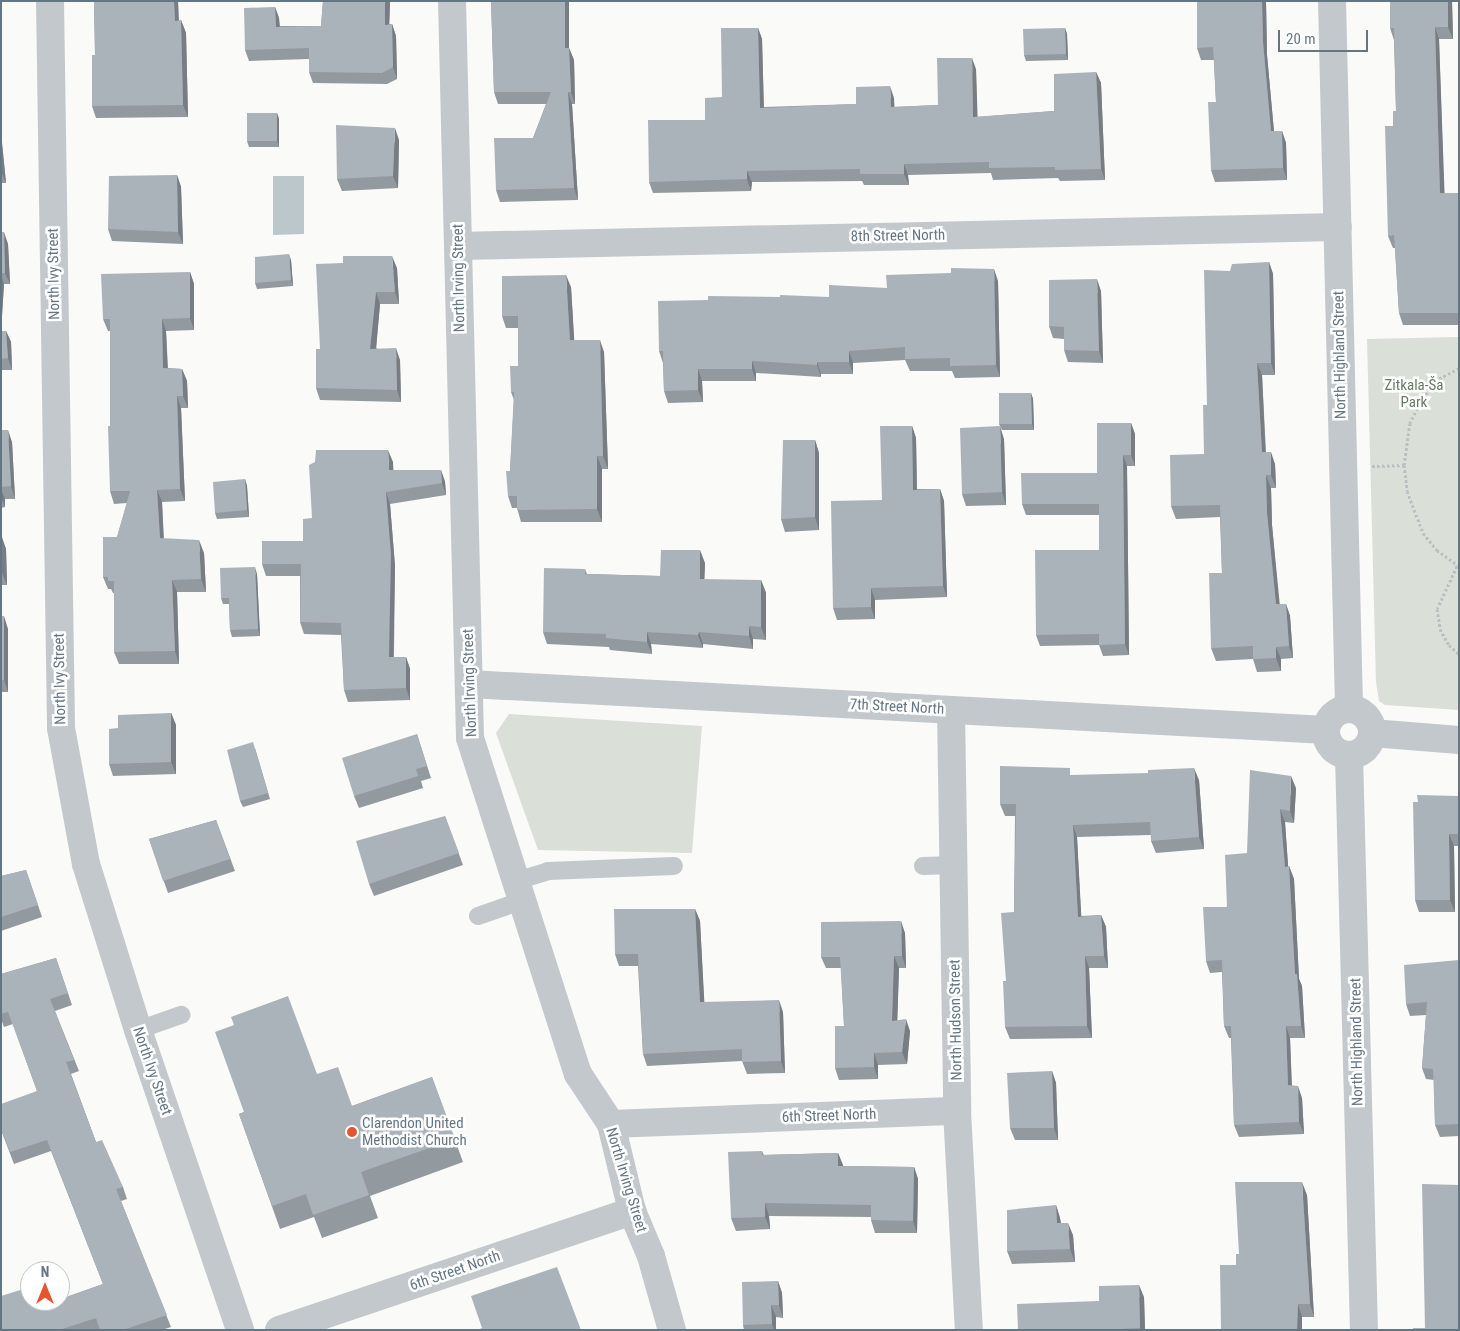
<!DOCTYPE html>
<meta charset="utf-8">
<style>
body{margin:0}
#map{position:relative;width:1460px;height:1331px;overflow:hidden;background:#fafaf8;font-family:"Roboto Condensed",sans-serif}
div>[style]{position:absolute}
.green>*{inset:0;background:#dadfd7}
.water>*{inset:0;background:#bbc7cb}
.path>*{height:3px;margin-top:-1.5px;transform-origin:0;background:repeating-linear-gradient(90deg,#bbbfc2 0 2.5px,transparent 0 5px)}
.lane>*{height:18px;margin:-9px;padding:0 9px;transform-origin:9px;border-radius:9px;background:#c3c8cc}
.street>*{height:28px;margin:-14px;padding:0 14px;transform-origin:14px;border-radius:14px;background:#c3c8cc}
.street>.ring{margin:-14px;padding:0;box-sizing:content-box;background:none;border:28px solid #c3c8cc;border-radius:50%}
.wall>*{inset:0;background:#929a9f}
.shaded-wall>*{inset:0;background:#777d82}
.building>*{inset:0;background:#aab3b9}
.dots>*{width:14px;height:14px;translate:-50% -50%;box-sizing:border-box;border:2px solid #fff;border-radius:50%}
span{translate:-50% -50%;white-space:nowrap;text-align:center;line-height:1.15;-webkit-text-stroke:5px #fff;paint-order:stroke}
.street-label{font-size:15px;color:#657683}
.park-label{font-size:15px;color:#687a64}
.poi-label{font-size:15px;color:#657683}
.left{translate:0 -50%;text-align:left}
.frame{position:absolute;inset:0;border:2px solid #657683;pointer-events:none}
.north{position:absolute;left:20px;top:1261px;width:50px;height:50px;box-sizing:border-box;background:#fff;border:1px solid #c1c8cd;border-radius:50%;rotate:0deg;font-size:14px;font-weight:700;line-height:20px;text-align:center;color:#657683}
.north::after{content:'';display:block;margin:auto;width:18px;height:22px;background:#e4572e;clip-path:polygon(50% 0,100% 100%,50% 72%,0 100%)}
.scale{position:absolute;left:1278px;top:30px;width:90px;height:22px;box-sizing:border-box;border:2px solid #657683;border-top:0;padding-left:6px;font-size:15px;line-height:18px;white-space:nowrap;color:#657683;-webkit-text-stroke:4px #fff;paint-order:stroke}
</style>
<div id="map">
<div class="green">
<div style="clip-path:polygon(1459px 337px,1459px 710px,1385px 705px,1379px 701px,1376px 682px,1367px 339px)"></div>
<div style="clip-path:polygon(509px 714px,702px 726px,692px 853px,538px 850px,496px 733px)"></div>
</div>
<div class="water">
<div style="clip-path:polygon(273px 176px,304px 176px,304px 234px,273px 235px)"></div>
</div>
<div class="path">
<div style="left:1459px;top:368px;width:26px;rotate:152deg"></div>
<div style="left:1436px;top:380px;width:24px;rotate:126deg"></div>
<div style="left:1422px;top:399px;width:27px;rotate:117deg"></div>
<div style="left:1410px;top:423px;width:42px;rotate:98.1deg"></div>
<div style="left:1404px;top:465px;width:26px;rotate:83deg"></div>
<div style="left:1407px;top:491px;width:45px;rotate:69.1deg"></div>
<div style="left:1423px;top:533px;width:22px;rotate:51deg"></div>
<div style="left:1437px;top:550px;width:27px;rotate:36deg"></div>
<div style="left:1372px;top:466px;width:32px;rotate:-2deg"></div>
<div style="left:1457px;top:566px;width:47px;rotate:114.9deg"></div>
<div style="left:1437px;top:609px;width:20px;rotate:81deg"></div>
<div style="left:1440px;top:629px;width:18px;rotate:61deg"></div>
<div style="left:1449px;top:645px;width:13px;rotate:42deg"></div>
</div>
<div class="lane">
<div style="left:923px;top:866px;width:31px;rotate:-2deg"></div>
<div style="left:516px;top:881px;width:34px;rotate:-17deg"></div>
<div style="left:548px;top:871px;width:126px;rotate:-2.3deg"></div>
<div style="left:478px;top:916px;width:46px;rotate:-19.2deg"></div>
<div style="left:138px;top:1030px;width:46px;rotate:-19.2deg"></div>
</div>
<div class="street">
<div style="left:50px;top:1px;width:727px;rotate:89.13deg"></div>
<div style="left:61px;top:728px;width:138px;rotate:79.6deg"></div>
<div style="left:86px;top:864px;width:174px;rotate:72.6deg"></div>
<div style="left:138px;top:1030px;width:317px;rotate:71.2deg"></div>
<div style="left:452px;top:1px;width:737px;rotate:88.6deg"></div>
<div style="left:470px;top:738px;width:353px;rotate:72.2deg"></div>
<div style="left:578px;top:1074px;width:60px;rotate:56.6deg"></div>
<div style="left:611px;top:1124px;width:89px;rotate:76.4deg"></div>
<div style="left:632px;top:1211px;width:49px;rotate:67.1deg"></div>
<div style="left:651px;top:1256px;width:77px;rotate:74.2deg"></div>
<div style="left:1332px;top:1px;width:707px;rotate:88.62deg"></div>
<div style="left:458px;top:246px;width:880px;rotate:-1.24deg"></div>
<div style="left:469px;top:684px;width:858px;rotate:3.07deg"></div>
<div class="ring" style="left:1326px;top:709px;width:18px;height:18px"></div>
<div style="left:951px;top:710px;width:401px;rotate:89.1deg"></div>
<div style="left:957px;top:1111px;width:219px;rotate:86.9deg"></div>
<div style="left:1372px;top:733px;width:87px;rotate:4.6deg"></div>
<div style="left:1349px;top:755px;width:575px;rotate:88.51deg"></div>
<div style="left:611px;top:1124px;width:346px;rotate:-2.2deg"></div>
<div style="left:279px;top:1330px;width:373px;rotate:-18.6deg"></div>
</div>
<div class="wall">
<div style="clip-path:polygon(94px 1px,178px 1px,179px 21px,181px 20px,186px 33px,188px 117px,96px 118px,92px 106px,95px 55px)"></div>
<div style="clip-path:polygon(323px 1px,390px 1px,389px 24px,392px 24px,396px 36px,397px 79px,387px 84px,313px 83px,309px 72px,309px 59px,249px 61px,245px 50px,275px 7px,279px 18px,280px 26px,321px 26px)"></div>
<div style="clip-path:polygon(491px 1px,569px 1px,569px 48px,574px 60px,575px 104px,572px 104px,578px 200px,500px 202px,496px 190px,533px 138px,546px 104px,498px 104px,494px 92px)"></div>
<div style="clip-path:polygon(1197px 1px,1266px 1px,1267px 55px,1274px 131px,1282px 131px,1286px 143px,1287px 180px,1215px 182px,1211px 170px,1216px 102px,1214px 60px,1201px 60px,1197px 48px)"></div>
<div style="clip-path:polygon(1390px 1px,1452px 1px,1453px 39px,1439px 39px,1444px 193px,1459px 196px,1459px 325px,1403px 325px,1399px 313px,1395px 248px,1393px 248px,1388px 236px,1393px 126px,1396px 111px,1394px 40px,1390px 28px)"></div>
<div style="clip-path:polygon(758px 28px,762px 39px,764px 107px,856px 104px,894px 98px,894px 107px,938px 105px,976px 69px,977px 117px,1054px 111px,1096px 72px,1101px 83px,1105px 180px,1060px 181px,1058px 178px,993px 180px,991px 173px,908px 175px,909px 185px,864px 185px,862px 181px,752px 182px,751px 191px,653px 193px,649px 182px,705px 120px,722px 97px)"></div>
<div style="clip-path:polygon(1065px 28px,1067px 34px,1068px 60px,1026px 61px,1024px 55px)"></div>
<div style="clip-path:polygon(277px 113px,279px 119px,279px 147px,249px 147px,247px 141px)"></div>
<div style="clip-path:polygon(1px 133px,6px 183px,1px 183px)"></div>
<div style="clip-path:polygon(399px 140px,398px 188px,342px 191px,337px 179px)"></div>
<div style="clip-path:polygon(177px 175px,181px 187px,183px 244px,112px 241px,108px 229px)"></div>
<div style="clip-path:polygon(1px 232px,8px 244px,10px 284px,4px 284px,1px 331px,6px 331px,11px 342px,12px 370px,1px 370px)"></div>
<div style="clip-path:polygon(291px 260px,293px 286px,257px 289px,255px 283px)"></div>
<div style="clip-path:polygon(1269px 262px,1273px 274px,1275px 375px,1262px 375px,1266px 452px,1275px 464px,1276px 488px,1271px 488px,1272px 525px,1279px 604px,1286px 604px,1290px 616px,1293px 658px,1281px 659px,1281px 671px,1257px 672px,1253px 659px,1216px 661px,1211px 648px,1222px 573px,1220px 517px,1176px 519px,1171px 506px,1204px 454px,1207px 405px,1230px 271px)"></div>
<div style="clip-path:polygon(397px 268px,399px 304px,380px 304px,376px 348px,400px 360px,401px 402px,320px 400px,316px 388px,320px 349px)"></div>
<div style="clip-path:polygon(190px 272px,194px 284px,194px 330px,166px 331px,168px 368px,182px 369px,187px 381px,188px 408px,181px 408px,185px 501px,162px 502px,164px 539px,204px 553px,206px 592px,177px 592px,179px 664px,119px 664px,114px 652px,114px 593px,113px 593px,111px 589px,108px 589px,103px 577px,117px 537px,127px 503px,114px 504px,110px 491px,110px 331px,108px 331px,103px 319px)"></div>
<div style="clip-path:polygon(998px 281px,1000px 377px,955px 378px,952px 371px,910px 371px,905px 360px,853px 363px,853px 374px,821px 374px,821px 377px,756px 373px,756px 381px,702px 381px,703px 402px,668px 403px,664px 391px,663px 363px,659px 351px,708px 300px,829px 297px,887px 288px)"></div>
<div style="clip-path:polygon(571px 287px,574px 340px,604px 352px,608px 469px,602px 469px,602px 522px,521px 522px,517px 508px,512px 508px,508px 496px,510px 471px,514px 400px,511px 392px,518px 366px,518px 328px,506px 328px,502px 316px)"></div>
<div style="clip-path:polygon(1101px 291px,1103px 363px,1068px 362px,1064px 350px,1064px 339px,1053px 338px,1049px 326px)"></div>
<div style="clip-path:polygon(1031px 393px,1033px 399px,1034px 430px,1002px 430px,999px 424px)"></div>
<div style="clip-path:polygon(1131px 423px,1135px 434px,1135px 466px,1127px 466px,1129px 655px,1103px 656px,1099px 645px,1040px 646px,1036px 635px,1099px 550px,1099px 515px,1026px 515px,1022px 504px,1097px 473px)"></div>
<div style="clip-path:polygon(912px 426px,916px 438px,917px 489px,940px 489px,944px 501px,947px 597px,875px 600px,875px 619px,837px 620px,833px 608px,882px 500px)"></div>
<div style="clip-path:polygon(1px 430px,12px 442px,15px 499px,5px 499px,5px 507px,1px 508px)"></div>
<div style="clip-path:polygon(1004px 439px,1006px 505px,966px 506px,962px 494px)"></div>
<div style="clip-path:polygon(815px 440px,819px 453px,819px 530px,785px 532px,781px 519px)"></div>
<div style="clip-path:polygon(393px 462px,393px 470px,441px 470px,445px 482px,446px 495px,390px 504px,395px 566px,394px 657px,406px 657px,410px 669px,410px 700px,348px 702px,344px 690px,341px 635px,304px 634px,300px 622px,300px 576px,266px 576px,262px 564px,303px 541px,312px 518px)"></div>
<div style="clip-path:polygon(245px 479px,247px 486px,249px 517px,217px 519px,215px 513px)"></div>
<div style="clip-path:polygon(1px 537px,6px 549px,7px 585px,1px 585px)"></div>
<div style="clip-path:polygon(705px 563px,704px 580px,761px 580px,766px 593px,766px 640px,753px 639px,753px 649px,703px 644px,703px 648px,651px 644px,652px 654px,610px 650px,609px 647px,547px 644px,543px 632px,585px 569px,587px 574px,660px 576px)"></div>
<div style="clip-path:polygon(257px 574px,260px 636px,232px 637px,230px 630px,229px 604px,223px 604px,221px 598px)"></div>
<div style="clip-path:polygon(1px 616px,8px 629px,8px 692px,1px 692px)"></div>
<div style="clip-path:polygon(171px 713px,176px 725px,176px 774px,113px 776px,109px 764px,118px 728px)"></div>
<div style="clip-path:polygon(417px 734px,431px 778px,421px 781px,423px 788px,359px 808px,354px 796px)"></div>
<div style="clip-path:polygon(255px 748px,270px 799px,243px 807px,240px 801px)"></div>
<div style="clip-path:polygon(1072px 775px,1199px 780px,1204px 849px,1156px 853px,1151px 841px,1151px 835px,1077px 837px,1081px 916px,1101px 915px,1106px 927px,1108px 968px,1089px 968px,1092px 1038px,1010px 1039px,1005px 1027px,1006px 981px,1014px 912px,1015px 816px,1005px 816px,1000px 804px)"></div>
<div style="clip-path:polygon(1296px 788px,1294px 823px,1285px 822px,1288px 866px,1289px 866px,1294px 879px,1299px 979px,1302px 986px,1305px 1038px,1290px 1038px,1292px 1085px,1302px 1098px,1304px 1134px,1239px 1137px,1234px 1125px,1231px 1038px,1229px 1038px,1224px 1026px,1222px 972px,1210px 973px,1206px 961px,1247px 853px)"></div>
<div style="clip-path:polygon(1459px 796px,1459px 846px,1454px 846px,1455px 912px,1419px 912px,1415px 900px,1418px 802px)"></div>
<div style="clip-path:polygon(445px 816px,463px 865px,374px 896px,369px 884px)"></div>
<div style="clip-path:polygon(216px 820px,235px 871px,168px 893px,149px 839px)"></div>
<div style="clip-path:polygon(26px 870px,42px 917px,1px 931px,1px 876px)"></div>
<div style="clip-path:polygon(695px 909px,700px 921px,704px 1002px,783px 1012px,785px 1073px,747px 1074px,742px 1061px,647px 1066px,643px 1054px,638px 966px,619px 966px,615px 954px)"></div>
<div style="clip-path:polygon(905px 933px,906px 968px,899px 968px,897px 1020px,910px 1031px,907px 1064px,878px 1065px,878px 1079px,839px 1080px,835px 1068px,844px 1026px,841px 968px,826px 968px,821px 957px)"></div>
<div style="clip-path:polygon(56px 958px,72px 1005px,55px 1011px,79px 1071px,71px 1074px,96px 1142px,123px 1187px,127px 1199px,121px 1201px,171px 1327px,162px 1330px,1px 1330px,45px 1305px,103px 1284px,51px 1151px,14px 1164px,1px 1130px,37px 1091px,13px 1024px,4px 1027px,1px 1019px,1px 974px)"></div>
<div style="clip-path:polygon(1459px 960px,1459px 1136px,1440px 1137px,1435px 1125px,1434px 1080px,1426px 1079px,1422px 1068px,1426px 1015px,1410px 1016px,1406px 1004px)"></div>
<div style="clip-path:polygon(1052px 1071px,1056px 1083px,1058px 1140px,1015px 1140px,1010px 1128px)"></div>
<div style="clip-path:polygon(317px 1074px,352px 1106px,432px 1077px,463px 1162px,370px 1196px,378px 1218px,322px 1238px,314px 1217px,280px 1229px,239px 1114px,244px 1112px)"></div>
<div style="clip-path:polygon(762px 1151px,764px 1155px,838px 1153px,843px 1166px,914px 1167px,918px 1179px,917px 1233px,875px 1233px,871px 1220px,871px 1217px,769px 1216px,770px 1229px,736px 1231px,731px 1218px)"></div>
<div style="clip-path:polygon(1307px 1195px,1314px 1317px,1302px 1317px,1302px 1330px,1221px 1330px,1236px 1265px,1239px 1254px)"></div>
<div style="clip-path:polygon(1056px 1205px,1060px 1218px,1061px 1223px,1073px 1235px,1075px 1262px,1012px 1264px,1007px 1251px)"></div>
<div style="clip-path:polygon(778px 1281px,782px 1293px,783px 1318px,776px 1317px,776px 1330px,744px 1330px,743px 1325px)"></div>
<div style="clip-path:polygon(1144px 1297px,1145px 1330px,1018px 1330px,1099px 1301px)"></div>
</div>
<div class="shaded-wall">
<div style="clip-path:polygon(174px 1px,178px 1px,179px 33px,175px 21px)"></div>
<div style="clip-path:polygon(385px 1px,390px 1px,389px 36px,385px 25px)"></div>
<div style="clip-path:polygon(565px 1px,569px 1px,569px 60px,565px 48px)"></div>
<div style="clip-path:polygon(1262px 1px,1266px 1px,1267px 55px,1275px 143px,1271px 131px,1263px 42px)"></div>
<div style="clip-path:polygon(1448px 1px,1452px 1px,1453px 39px,1448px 27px)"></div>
<div style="clip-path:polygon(275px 7px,279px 18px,280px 38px,276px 27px)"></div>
<div style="clip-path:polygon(181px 20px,186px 33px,188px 117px,183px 105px)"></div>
<div style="clip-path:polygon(392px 24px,396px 36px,397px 79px,393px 67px)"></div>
<div style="clip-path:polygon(1435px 27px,1439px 39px,1445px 206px,1440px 193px)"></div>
<div style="clip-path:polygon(758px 28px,762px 39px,764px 119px,760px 108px)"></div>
<div style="clip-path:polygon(1065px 28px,1067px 34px,1068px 60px,1066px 54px)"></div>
<div style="clip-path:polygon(569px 48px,574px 60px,575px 104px,571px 92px)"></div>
<div style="clip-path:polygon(972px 58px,976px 69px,978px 129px,973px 117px)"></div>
<div style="clip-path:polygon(1px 60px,2px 100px,1px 99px)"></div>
<div style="clip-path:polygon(1096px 72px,1101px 83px,1105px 180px,1101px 169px)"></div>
<div style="clip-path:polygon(890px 86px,894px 98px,895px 119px,891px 107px)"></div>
<div style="clip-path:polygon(568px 92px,572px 104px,578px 200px,574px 188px)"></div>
<div style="clip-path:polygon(277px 113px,279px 119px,279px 147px,277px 141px)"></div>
<div style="clip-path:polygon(395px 128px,399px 140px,398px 188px,393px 176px)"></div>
<div style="clip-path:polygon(1282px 131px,1286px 143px,1287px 180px,1283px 168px)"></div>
<div style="clip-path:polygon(1px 133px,6px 183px,1px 171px)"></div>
<div style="clip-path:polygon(904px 164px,908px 175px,909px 185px,904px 174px)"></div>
<div style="clip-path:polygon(747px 171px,752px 182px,751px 191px,747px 179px)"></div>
<div style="clip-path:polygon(177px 175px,181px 187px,183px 244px,178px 232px)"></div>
<div style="clip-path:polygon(4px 232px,8px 244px,10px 284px,5px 273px)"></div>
<div style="clip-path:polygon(289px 254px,291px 260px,293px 286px,291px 280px)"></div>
<div style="clip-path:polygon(392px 256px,397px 268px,399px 304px,395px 292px)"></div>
<div style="clip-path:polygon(1269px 262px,1273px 274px,1275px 375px,1271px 363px)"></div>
<div style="clip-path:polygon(994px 269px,998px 281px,1000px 377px,996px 365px)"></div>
<div style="clip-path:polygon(190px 272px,194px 284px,194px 330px,190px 318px)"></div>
<div style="clip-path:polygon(1px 275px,4px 284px,1px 332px)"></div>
<div style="clip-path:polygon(566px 275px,571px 287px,575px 352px,570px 340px)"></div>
<div style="clip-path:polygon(1097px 279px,1101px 291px,1103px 363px,1099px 351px)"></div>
<div style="clip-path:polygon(376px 292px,380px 304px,375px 361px,370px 349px)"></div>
<div style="clip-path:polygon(162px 319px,166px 331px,168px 380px,163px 368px)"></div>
<div style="clip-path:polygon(6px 331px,11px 342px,12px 370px,8px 358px)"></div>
<div style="clip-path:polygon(600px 340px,604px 352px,608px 469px,603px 456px)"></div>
<div style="clip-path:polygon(396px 348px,400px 360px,401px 402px,397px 390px)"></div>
<div style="clip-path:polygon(849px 351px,853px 363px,853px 374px,849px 362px)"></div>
<div style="clip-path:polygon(752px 361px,756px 373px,756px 381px,752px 369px)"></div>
<div style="clip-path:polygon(817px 362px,821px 374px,821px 377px,817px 365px)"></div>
<div style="clip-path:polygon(1257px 363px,1262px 375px,1266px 464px,1262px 452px)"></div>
<div style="clip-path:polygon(182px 369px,187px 381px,188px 408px,183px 396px)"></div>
<div style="clip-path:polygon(698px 369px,702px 381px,703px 402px,698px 390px)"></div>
<div style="clip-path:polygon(1031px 393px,1033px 399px,1034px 430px,1032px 424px)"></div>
<div style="clip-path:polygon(177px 396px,181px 408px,185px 501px,180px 489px)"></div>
<div style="clip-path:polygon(1131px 423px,1135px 434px,1135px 466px,1131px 455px)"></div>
<div style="clip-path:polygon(912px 426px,916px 438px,917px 501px,913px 490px)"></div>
<div style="clip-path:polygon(1000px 426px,1004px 439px,1006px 505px,1002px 492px)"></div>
<div style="clip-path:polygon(8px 430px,12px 442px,15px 499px,11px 486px)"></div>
<div style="clip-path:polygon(815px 440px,819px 453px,819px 530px,815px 517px)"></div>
<div style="clip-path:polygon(388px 450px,393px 462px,394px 482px,389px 470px)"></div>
<div style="clip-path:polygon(1271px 452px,1275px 464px,1276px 488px,1271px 475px)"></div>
<div style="clip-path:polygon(1123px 455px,1127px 466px,1129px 655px,1125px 644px)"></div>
<div style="clip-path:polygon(597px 456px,602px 469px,602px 522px,597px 509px)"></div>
<div style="clip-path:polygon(441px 470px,445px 482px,446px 495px,442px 483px)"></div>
<div style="clip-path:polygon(1266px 475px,1271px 488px,1272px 525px,1281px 617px,1276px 604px,1267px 513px)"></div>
<div style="clip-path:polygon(245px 479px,247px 486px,249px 517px,247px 510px)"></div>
<div style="clip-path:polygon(1px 489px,5px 499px,5px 507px,1px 497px)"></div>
<div style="clip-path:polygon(940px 489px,944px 501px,947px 597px,943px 586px)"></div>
<div style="clip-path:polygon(157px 490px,162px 502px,164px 551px,160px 538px)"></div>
<div style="clip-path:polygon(386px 492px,390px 504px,395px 566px,393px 669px,389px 657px)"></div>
<div style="clip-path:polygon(2px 537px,6px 549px,7px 585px,2px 573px)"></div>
<div style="clip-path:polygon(199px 540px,204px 553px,206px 592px,201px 579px)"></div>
<div style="clip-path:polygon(700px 550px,705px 563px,704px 592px,700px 579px)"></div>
<div style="clip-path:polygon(255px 567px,257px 574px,260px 636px,258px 629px)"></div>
<div style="clip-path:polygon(172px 580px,177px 592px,179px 664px,175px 651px)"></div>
<div style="clip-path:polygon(761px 580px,766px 593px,766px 640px,761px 627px)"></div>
<div style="clip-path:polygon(871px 588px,875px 600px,875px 619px,871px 607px)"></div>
<div style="clip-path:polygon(1286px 604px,1290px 616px,1293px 658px,1289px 646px)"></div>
<div style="clip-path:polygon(4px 616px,8px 629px,8px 692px,4px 680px)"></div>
<div style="clip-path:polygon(749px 626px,753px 639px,753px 649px,749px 636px)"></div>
<div style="clip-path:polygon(647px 632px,651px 644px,652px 654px,647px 642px)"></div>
<div style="clip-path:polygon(699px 632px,703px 644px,703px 648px,698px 635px)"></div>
<div style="clip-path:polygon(1276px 647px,1281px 659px,1281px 671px,1276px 658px)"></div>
<div style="clip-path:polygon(406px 657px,410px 669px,410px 700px,406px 688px)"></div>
<div style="clip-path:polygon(171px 713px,176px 725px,176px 774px,171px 762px)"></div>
<div style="clip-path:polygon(1194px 768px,1199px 780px,1204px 849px,1199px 837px)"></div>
<div style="clip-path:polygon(1291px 776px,1296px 788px,1294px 823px,1290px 811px)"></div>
<div style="clip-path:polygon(1280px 809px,1285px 822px,1289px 879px,1285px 867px)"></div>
<div style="clip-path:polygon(1073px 825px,1077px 837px,1082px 929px,1078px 917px)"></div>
<div style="clip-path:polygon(1449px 834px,1454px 846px,1455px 912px,1450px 900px)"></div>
<div style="clip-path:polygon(1289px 866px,1294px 879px,1299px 979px,1302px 986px,1305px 1038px,1301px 1026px,1295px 974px)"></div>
<div style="clip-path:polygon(695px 909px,700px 921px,705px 1014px,700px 1002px)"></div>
<div style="clip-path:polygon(1101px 915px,1106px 927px,1108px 968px,1104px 956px)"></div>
<div style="clip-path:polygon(901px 921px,905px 933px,906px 968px,902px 956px)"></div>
<div style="clip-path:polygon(894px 956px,899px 968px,897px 1032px,892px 1021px)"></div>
<div style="clip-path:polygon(1085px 956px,1089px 968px,1092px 1038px,1087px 1026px)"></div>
<div style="clip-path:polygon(779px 1000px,783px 1012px,785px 1073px,781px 1061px)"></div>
<div style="clip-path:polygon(906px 1019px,910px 1031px,907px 1064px,902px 1052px)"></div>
<div style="clip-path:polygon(1286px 1026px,1290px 1038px,1292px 1097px,1288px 1085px)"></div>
<div style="clip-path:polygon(874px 1053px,878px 1065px,878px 1079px,874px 1067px)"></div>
<div style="clip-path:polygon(1052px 1071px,1056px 1083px,1058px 1140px,1054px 1128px)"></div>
<div style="clip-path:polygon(1298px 1086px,1302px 1098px,1304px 1134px,1299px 1122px)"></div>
<div style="clip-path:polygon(838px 1153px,843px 1165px,843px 1178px,838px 1166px)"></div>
<div style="clip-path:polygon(914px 1167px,918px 1179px,917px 1233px,913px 1221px)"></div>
<div style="clip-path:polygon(1302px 1182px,1307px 1195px,1314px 1317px,1310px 1304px)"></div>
<div style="clip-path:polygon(765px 1203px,769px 1216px,770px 1229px,765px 1217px)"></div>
<div style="clip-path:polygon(1056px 1205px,1060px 1218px,1062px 1235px,1057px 1223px)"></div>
<div style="clip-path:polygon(1068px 1223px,1073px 1235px,1075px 1262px,1070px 1249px)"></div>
<div style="clip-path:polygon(778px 1281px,782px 1293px,783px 1318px,779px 1305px)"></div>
<div style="clip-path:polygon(1139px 1285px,1144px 1297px,1145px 1330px,1141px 1330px,1140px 1328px)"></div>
<div style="clip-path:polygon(1298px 1304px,1302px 1317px,1302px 1330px,1297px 1330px)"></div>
<div style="clip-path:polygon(771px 1305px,776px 1317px,776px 1330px,774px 1330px,772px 1324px)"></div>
</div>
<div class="building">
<div style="clip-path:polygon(94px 1px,174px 1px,175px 21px,181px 20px,183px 105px,92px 106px,92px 55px,95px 55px)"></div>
<div style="clip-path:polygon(323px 1px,385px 1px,385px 25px,392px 24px,393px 67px,382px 73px,309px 72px,309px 48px,245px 50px,244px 8px,275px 7px,276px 27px,321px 26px)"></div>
<div style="clip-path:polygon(491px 1px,565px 1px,565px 48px,569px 48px,571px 92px,568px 92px,574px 188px,496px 190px,494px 138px,533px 138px,551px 92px,494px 92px)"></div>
<div style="clip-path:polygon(1197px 1px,1262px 1px,1263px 42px,1271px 131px,1282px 131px,1283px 168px,1211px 170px,1208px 102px,1216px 102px,1213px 47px,1197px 48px)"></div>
<div style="clip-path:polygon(1390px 1px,1448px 1px,1448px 27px,1435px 27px,1440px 193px,1458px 193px,1459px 212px,1459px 313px,1399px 313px,1394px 235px,1388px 236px,1385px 126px,1393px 126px,1393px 111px,1396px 111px,1394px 28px,1390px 28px)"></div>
<div style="clip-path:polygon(721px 28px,758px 28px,760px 108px,856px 104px,856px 87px,890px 86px,891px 107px,938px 105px,937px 58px,972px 58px,973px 117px,1054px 111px,1054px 74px,1096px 72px,1101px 169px,1055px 170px,1055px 167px,989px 168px,989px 162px,904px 164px,904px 174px,860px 174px,860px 169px,747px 171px,747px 179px,649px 182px,648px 120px,705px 120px,705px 98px,722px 97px)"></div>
<div style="clip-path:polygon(1065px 28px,1066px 54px,1024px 55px,1023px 29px)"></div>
<div style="clip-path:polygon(247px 113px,277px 113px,277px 141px,247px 141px)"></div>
<div style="clip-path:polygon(336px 125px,395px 128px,393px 176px,337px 179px)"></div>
<div style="clip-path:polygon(177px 175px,178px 232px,108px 229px,109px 176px)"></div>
<div style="clip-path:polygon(1px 232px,4px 232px,5px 273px,1px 273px)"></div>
<div style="clip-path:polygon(289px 254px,291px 280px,255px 283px,255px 257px)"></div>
<div style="clip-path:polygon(343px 256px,392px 256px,395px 292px,376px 292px,370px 349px,396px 348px,397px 390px,316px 388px,316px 349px,320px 349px,316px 264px,343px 263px)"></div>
<div style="clip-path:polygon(1269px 262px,1271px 363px,1257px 363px,1262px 452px,1271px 452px,1271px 475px,1266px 475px,1267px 513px,1276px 604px,1286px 604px,1289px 646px,1276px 647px,1276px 658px,1253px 659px,1253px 646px,1211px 648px,1209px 573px,1222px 573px,1220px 505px,1171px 506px,1170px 455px,1204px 454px,1203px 405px,1207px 405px,1204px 270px,1230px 271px,1232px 264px)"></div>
<div style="clip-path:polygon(951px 268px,994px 269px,996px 365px,950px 366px,950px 358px,905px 359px,905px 347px,849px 351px,849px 362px,817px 362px,817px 365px,752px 361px,752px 369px,698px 369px,698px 390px,664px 391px,663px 351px,659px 351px,658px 301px,708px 300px,708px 296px,780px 297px,780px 295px,829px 297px,829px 285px,887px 288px,886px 275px,951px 273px)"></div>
<div style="clip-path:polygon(190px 272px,190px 318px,162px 319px,163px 368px,182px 369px,183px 396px,177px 396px,180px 489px,157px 490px,160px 538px,199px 540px,201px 579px,172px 580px,175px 651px,114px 652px,114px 581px,108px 581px,108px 577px,103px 577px,103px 537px,117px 537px,130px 491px,110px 491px,108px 426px,110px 426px,110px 319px,103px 319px,101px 274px)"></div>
<div style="clip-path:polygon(566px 275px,570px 340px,600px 340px,603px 456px,597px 456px,597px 509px,517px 510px,517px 496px,508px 496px,506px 471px,510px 471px,514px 392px,511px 392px,510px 366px,518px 366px,518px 316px,502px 316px,502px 276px)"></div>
<div style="clip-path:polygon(1097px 279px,1099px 351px,1064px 350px,1064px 327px,1049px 326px,1049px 280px)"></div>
<div style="clip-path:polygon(1px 331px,6px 331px,8px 358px,1px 359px)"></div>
<div style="clip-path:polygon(999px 393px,1031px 393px,1032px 424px,999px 424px)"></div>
<div style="clip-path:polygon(1097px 423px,1131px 423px,1131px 455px,1123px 455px,1125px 644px,1099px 645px,1099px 634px,1036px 635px,1035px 550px,1099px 550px,1099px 504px,1022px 504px,1021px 473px,1097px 473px)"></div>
<div style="clip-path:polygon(880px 426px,912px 426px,913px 490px,940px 489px,943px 586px,871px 588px,871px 607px,833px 608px,831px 501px,882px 500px)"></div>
<div style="clip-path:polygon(1000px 426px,1002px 492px,962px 494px,960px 428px)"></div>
<div style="clip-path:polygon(1px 430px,8px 430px,11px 486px,1px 487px)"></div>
<div style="clip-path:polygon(783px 440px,815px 440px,815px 517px,781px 519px)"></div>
<div style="clip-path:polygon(316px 450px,388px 450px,389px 470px,441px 470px,442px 483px,386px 492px,391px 554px,389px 657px,406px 657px,406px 688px,344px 690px,341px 623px,300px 622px,301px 564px,262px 564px,262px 541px,303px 541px,303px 519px,312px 518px,309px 465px,315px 462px)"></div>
<div style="clip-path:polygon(245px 479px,247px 510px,215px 513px,213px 482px)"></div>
<div style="clip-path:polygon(1px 537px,2px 537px,2px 573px,1px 573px)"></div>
<div style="clip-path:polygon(661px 550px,700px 550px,700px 579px,761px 580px,761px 627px,749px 626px,749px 636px,699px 632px,698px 635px,647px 632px,647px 642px,606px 638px,606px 634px,543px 632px,544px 568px,585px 569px,585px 574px,660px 576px)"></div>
<div style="clip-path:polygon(255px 567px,258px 629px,230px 630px,229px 598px,221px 598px,220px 568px)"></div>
<div style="clip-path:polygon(1px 616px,4px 616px,4px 680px,1px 680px)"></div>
<div style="clip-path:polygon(171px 713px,171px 762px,109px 764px,109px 729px,118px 728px,118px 715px)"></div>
<div style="clip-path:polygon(417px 734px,427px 766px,416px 769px,418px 776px,354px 796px,342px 758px)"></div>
<div style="clip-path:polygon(253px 742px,268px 793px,240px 801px,227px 750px)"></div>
<div style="clip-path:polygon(1000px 766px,1070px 768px,1070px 775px,1148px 773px,1148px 770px,1194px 768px,1199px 837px,1151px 841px,1150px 822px,1073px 825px,1078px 917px,1101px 915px,1104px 956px,1085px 956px,1087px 1026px,1005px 1027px,1003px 981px,1006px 981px,1001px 913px,1014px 912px,1016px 804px,1000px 804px)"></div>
<div style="clip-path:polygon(1250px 770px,1291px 776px,1290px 811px,1280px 809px,1285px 867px,1289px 866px,1295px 974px,1297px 974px,1301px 1026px,1286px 1026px,1288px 1085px,1298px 1086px,1299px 1122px,1234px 1125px,1231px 1026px,1224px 1026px,1222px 960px,1206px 961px,1203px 907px,1227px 907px,1225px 855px,1247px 853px)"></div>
<div style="clip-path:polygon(1417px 795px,1459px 796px,1459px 834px,1449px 834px,1450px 900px,1415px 900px,1413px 802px,1418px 802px)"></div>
<div style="clip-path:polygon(445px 816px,459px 853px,369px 884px,356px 841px)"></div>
<div style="clip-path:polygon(216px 820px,230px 859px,163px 881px,149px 839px)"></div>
<div style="clip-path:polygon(26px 870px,38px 905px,1px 917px,1px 876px)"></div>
<div style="clip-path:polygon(614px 909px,695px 909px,700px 1002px,779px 1000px,781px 1061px,742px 1062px,742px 1049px,643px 1054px,638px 954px,615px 954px)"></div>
<div style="clip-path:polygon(901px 921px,902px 956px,894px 956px,892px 1021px,906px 1019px,902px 1052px,874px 1053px,874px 1067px,835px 1068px,835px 1026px,844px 1026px,840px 957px,821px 957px,821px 922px)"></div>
<div style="clip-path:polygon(56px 958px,68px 993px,50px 999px,74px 1060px,66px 1062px,96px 1142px,102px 1140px,123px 1187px,116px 1189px,167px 1315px,123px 1330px,100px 1330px,96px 1318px,59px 1330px,1px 1330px,1px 1296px,30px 1287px,30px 1301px,43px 1301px,45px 1305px,55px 1301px,60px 1301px,60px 1299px,103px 1284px,47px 1140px,10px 1152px,1px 1129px,1px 1104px,37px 1091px,8px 1012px,1px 1014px,1px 974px)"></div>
<div style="clip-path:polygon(1459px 960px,1459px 1124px,1435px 1125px,1433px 1069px,1422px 1068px,1427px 1002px,1406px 1004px,1404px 965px)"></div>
<div style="clip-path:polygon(288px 996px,317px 1074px,338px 1067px,352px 1106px,432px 1077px,455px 1139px,361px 1172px,369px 1195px,313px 1215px,306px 1194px,272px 1206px,239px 1114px,244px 1112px,215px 1032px,234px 1025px,231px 1017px)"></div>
<div style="clip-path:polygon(1052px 1071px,1054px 1128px,1010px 1128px,1007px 1073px)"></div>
<div style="clip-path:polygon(762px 1151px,762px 1155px,838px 1153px,838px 1166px,914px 1167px,913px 1221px,871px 1220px,871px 1205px,765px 1203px,765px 1217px,731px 1218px,728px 1152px)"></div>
<div style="clip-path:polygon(1235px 1182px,1302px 1182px,1310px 1304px,1298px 1304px,1297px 1330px,1221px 1330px,1220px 1265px,1236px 1265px,1236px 1254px,1239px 1254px)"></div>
<div style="clip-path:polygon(1422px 1184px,1459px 1185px,1459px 1330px,1413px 1330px,1413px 1328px,1425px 1328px)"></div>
<div style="clip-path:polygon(1056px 1205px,1057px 1223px,1068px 1223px,1070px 1249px,1007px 1251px,1007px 1210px)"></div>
<div style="clip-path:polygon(557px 1267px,581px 1330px,478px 1330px,482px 1328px,471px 1296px)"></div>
<div style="clip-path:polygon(778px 1281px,779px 1305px,771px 1305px,772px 1324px,743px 1325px,742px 1282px)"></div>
<div style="clip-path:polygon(1139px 1285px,1140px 1328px,1100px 1330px,1018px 1330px,1017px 1304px,1099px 1301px,1099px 1286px)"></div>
</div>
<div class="dots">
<div style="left:352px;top:1132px;background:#e4572e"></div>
</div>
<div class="street-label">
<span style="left:898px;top:236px;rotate:-1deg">8th Street North</span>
<span style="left:54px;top:274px;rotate:-91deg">North Ivy Street</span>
<span style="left:459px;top:278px;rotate:-91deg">North Irving Street</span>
<span style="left:1340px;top:355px;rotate:-91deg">North Highland Street</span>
<span style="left:60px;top:679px;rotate:-91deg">North Ivy Street</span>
<span style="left:470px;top:683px;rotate:-92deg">North Irving Street</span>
<span style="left:897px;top:707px;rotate:3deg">7th Street North</span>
<span style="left:956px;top:1020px;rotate:-91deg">North Hudson Street</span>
<span style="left:1357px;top:1042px;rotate:-91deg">North Highland Street</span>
<span style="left:152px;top:1071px;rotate:71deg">North Ivy Street</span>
<span style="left:829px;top:1116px;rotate:-2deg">6th Street North</span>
<span style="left:626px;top:1180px;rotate:73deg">North Irving Street</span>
<span style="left:455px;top:1271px;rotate:-19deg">6th Street North</span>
</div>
<div class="park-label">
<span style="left:1414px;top:394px">Zitkala-Ša<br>Park</span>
</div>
<div class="poi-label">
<span class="left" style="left:362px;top:1132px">Clarendon United<br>Methodist Church</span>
</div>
<div class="frame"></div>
<div class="north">N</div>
<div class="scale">20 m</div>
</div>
